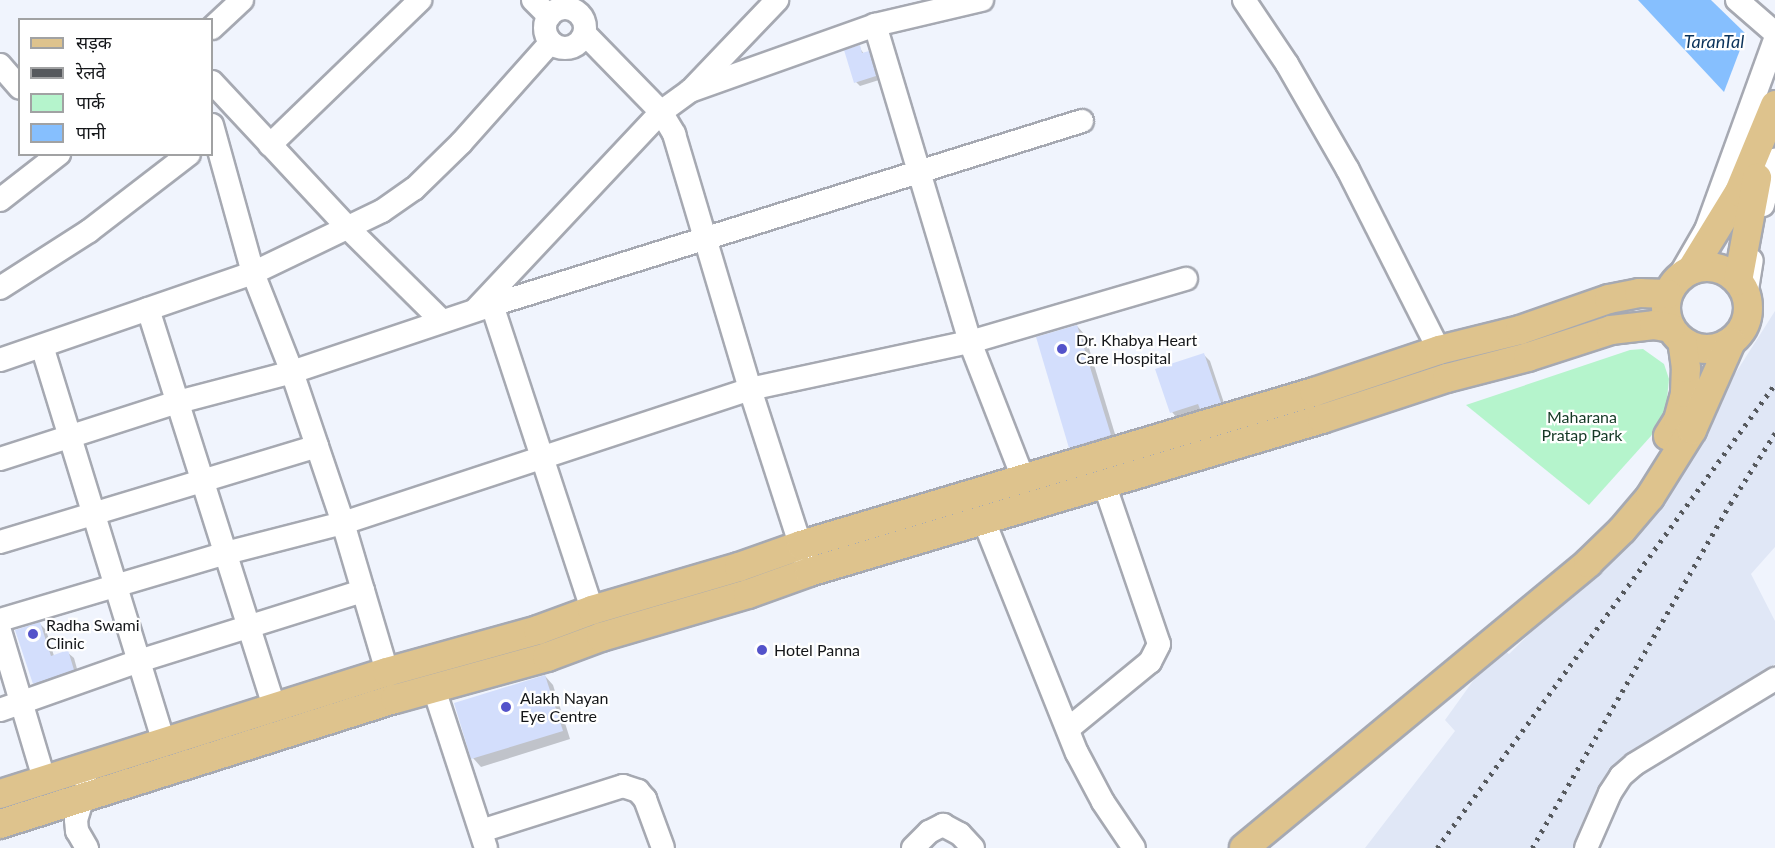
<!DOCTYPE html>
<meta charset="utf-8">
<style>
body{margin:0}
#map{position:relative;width:1775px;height:848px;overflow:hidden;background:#f0f4fd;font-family:Lato,"Noto Sans Devanagari",sans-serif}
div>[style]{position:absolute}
.built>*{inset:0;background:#e0e7f6}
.green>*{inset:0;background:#b5f4cc}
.water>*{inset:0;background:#86bffe}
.shadow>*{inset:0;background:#0003}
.building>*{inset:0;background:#d3defc}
.roads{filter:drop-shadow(2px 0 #a6a9b2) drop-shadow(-2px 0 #a6a9b2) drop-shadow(0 2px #a6a9b2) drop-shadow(0 -2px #a6a9b2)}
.minor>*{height:22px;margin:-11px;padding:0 11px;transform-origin:11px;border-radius:11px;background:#fff}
.minor>.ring{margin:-11px;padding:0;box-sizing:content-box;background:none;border:22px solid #fff;border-radius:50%}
.major>*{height:28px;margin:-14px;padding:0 14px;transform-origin:14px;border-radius:14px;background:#dec38d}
.major>.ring{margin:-14px;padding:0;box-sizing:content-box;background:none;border:28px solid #dec38d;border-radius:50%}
.rail>*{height:4.5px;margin-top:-2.25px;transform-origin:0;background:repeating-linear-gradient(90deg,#56595d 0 3px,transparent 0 9px)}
.dots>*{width:16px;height:16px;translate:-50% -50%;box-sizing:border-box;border:3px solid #fff;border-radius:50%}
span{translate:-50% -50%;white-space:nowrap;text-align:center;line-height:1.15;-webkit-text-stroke:4.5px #fff;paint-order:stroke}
.poi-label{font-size:16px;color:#141619}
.left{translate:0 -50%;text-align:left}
.park-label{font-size:16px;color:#153925}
.water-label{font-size:18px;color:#0b335b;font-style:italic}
.legend{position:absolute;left:18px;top:18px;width:195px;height:138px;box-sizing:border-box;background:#fff;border:2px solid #a1a2a3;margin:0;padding:8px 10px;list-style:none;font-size:18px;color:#141619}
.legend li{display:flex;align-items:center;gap:12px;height:30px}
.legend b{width:30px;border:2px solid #a1a2a3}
</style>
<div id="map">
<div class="built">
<div style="clip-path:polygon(1775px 311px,1775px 547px,1751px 574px,1775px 621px,1775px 664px,1636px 754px,1579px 848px,1365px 848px,1455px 731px,1445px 720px,1498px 646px,1509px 654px,1601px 564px,1709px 415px)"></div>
</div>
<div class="green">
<div style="clip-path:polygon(1643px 349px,1664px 364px,1669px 379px,1666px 409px,1651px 436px,1589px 505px,1466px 405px,1630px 350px)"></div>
</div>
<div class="water">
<div style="clip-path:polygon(1638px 0,1711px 0,1746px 34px,1724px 92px)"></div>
</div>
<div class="shadow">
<div style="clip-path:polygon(859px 47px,864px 54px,868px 53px,872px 57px,879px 80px,860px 86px,856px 82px)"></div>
<div style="clip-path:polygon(1077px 326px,1085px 335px,1118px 444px,1079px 455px,1071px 447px)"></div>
<div style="clip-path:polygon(1204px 355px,1210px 361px,1226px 409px,1178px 419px,1172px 412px)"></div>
<div style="clip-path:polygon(40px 624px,46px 630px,54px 656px,67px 652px,74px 658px,79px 676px,40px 690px,34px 683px)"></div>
<div style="clip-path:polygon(545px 676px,553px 685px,570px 739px,481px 767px,473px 758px)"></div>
</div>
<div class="building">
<div style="clip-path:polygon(860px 45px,862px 53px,869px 51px,876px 76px,854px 83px,844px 50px)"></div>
<div style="clip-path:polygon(1077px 325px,1111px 435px,1069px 448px,1036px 337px)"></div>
<div style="clip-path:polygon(1204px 353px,1221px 403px,1200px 409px,1198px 404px,1170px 413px,1155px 369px)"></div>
<div style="clip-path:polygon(40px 622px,51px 656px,68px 650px,74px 670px,33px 684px,15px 630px)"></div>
<div style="clip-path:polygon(545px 675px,563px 731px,471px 759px,454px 703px)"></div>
</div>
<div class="roads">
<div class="minor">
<div style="left:533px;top:0;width:23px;rotate:45deg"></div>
<div style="left:1244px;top:0;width:77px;rotate:56.1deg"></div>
<div style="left:1287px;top:64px;width:122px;rotate:60.1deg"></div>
<div style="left:1348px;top:170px;width:202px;rotate:63.2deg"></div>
<div style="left:1737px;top:0;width:50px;rotate:41deg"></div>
<div class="ring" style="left:545px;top:8px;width:18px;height:18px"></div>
<div style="left:875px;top:25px;width:331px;rotate:73.3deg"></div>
<div style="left:970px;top:342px;width:146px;rotate:68.7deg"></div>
<div style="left:212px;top:28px;width:41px;rotate:-43deg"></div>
<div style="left:585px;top:34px;width:109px;rotate:45.7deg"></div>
<div style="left:661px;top:112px;width:26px;rotate:59deg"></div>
<div style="left:674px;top:134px;width:266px;rotate:73.4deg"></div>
<div style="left:750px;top:389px;width:179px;rotate:72.1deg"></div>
<div style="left:0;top:65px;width:30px;rotate:49deg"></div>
<div style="left:212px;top:82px;width:200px;rotate:47deg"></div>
<div style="left:348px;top:228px;width:132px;rotate:44.7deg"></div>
<div style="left:693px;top:88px;width:122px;rotate:-46.3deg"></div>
<div style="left:212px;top:125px;width:154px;rotate:74.5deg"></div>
<div style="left:253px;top:273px;width:106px;rotate:68.5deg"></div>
<div style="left:292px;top:372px;width:78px;rotate:71.3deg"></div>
<div style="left:317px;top:446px;width:81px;rotate:71.3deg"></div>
<div style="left:343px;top:523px;width:155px;rotate:73.5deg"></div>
<div style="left:270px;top:145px;width:209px;rotate:-44deg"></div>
<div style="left:0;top:200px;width:75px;rotate:-37.9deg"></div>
<div style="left:1763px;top:205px;width:47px;rotate:-75.1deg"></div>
<div style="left:1677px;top:280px;width:58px;rotate:-59.9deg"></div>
<div style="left:1706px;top:230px;width:203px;rotate:-70.1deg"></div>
<div style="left:0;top:288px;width:106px;rotate:-32.6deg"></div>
<div style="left:89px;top:231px;width:126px;rotate:-37.6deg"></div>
<div style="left:1746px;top:296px;width:36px;rotate:-81deg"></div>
<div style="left:492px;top:305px;width:321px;rotate:71.8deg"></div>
<div style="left:477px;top:308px;width:269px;rotate:-46.8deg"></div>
<div style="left:661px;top:112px;width:36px;rotate:-36deg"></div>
<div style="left:690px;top:91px;width:196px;rotate:-19.6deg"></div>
<div style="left:875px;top:25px;width:110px;rotate:-13.2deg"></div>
<div style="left:148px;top:309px;width:420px;rotate:72.4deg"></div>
<div style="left:42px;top:346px;width:415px;rotate:72.9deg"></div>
<div style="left:0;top:360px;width:268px;rotate:-19deg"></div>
<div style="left:253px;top:273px;width:143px;rotate:-25.7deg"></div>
<div style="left:382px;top:211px;width:39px;rotate:-35deg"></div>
<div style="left:414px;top:189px;width:66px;rotate:-44.4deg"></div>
<div style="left:461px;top:143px;width:135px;rotate:-48.3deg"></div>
<div style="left:0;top:459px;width:187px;rotate:-17.8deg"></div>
<div style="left:178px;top:402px;width:118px;rotate:-14.7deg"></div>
<div style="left:292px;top:372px;width:211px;rotate:-18.5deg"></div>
<div style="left:492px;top:305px;width:618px;rotate:-17.32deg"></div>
<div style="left:984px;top:521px;width:250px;rotate:68.2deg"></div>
<div style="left:1077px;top:753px;width:55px;rotate:62deg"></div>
<div style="left:1103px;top:802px;width:55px;rotate:56deg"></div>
<div style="left:0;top:542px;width:331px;rotate:-16.8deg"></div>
<div style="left:0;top:620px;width:236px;rotate:-16.5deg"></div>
<div style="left:226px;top:553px;width:121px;rotate:-14.4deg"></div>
<div style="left:343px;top:523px;width:428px;rotate:-18.2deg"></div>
<div style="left:750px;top:389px;width:225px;rotate:-12.1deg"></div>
<div style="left:970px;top:342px;width:225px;rotate:-16.3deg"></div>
<div style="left:0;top:631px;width:154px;rotate:73.4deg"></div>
<div style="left:434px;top:689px;width:167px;rotate:71.9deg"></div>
<div style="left:0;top:710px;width:147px;rotate:-19.4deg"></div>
<div style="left:139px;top:661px;width:235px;rotate:-17.4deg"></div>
<div style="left:1068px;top:729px;width:106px;rotate:-39.3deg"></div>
<div style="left:1150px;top:662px;width:20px;rotate:-63deg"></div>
<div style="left:1159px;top:644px;width:170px;rotate:-108.9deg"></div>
<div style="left:481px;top:831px;width:149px;rotate:-17.6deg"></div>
<div style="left:623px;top:786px;width:16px;rotate:18deg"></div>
<div style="left:638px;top:791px;width:11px;rotate:49deg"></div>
<div style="left:645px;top:799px;width:52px;rotate:69.8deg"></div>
<div style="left:87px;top:848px;width:20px;rotate:-120deg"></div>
<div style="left:77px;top:831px;width:11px;rotate:-95deg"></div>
<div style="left:76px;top:820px;width:37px;rotate:-73deg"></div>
<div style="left:913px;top:848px;width:23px;rotate:-45deg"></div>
<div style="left:929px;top:832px;width:16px;rotate:-27deg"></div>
<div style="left:943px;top:825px;width:19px;rotate:28deg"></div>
<div style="left:960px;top:834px;width:19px;rotate:47deg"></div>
<div style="left:1586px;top:848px;width:60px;rotate:-66.4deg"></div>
<div style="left:1610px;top:793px;width:20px;rotate:-57deg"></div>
<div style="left:1621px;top:776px;width:18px;rotate:-41deg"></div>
<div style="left:1635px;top:764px;width:164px;rotate:-31.3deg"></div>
</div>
<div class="major">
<div class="ring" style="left:1666px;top:267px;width:54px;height:54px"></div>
<div style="left:1691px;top:270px;width:92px;rotate:-58.4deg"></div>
<div style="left:1739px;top:192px;width:94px;rotate:-67.5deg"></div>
<div style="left:1738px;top:281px;width:105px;rotate:-79.5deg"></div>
<div style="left:1668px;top:436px;width:19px;rotate:-58deg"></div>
<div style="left:1678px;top:420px;width:28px;rotate:-75deg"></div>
<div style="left:1685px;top:393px;width:25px;rotate:-88deg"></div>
<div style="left:1686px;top:368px;width:27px;rotate:-98deg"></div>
<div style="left:0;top:794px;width:406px;rotate:-17.5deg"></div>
<div style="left:387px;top:672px;width:157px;rotate:-15.5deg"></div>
<div style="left:538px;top:630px;width:58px;rotate:-20.3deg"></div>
<div style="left:592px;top:610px;width:153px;rotate:-16.3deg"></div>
<div style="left:739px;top:567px;width:66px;rotate:-19.5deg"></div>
<div style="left:801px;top:545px;width:535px;rotate:-16.61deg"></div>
<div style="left:1314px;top:392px;width:132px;rotate:-18.6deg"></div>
<div style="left:1439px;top:350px;width:83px;rotate:-13.9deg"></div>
<div style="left:1520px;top:330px;width:94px;rotate:-19.2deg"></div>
<div style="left:1609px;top:299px;width:31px;rotate:-11deg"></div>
<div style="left:1639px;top:293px;width:29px;rotate:2deg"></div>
<div style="left:0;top:824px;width:414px;rotate:-17.6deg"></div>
<div style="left:395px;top:699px;width:158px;rotate:-15.4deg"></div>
<div style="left:547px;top:657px;width:58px;rotate:-20.3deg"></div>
<div style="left:601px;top:637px;width:153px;rotate:-16.3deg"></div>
<div style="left:748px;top:594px;width:65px;rotate:-19.8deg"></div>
<div style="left:809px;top:572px;width:535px;rotate:-16.61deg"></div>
<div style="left:1322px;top:419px;width:132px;rotate:-18.2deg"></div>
<div style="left:1447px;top:378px;width:84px;rotate:-14.5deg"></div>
<div style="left:1528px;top:357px;width:87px;rotate:-18deg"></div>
<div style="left:1611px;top:330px;width:43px;rotate:-6.6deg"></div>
<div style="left:1654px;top:325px;width:17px;rotate:10deg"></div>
<div style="left:1244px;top:848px;width:447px;rotate:-39.6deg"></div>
<div style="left:1588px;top:563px;width:47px;rotate:-44.1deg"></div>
<div style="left:1622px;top:530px;width:43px;rotate:-49.7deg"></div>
<div style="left:1650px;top:497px;width:79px;rotate:-57.9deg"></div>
<div style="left:1692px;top:430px;width:96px;rotate:-66.1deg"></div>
</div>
</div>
<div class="rail">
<div style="left:1437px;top:848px;width:574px;rotate:-53.93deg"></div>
<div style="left:1532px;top:848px;width:397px;rotate:-60.1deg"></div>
<div style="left:1730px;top:504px;width:84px;rotate:-57.6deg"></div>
</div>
<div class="dots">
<div style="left:1062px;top:349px;background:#5453ca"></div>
<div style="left:33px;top:634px;background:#5453ca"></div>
<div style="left:762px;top:650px;background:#5453ca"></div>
<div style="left:506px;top:707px;background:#5453ca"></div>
</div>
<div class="poi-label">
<span class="left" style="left:1076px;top:349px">Dr. Khabya Heart<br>Care Hospital</span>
<span class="left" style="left:46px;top:634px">Radha Swami<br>Clinic</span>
<span class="left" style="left:774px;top:650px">Hotel Panna</span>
<span class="left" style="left:520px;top:707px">Alakh Nayan<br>Eye Centre</span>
</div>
<div class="park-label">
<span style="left:1582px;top:426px">Maharana<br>Pratap Park</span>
</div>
<div class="water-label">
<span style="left:1714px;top:41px">TaranTal</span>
</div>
<ul class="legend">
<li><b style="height:8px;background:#dec38d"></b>सड़क</li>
<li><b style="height:8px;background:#56595d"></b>रेलवे</li>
<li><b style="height:16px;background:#b5f4cc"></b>पार्क</li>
<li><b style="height:16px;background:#86bffe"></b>पानी</li>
</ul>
</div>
